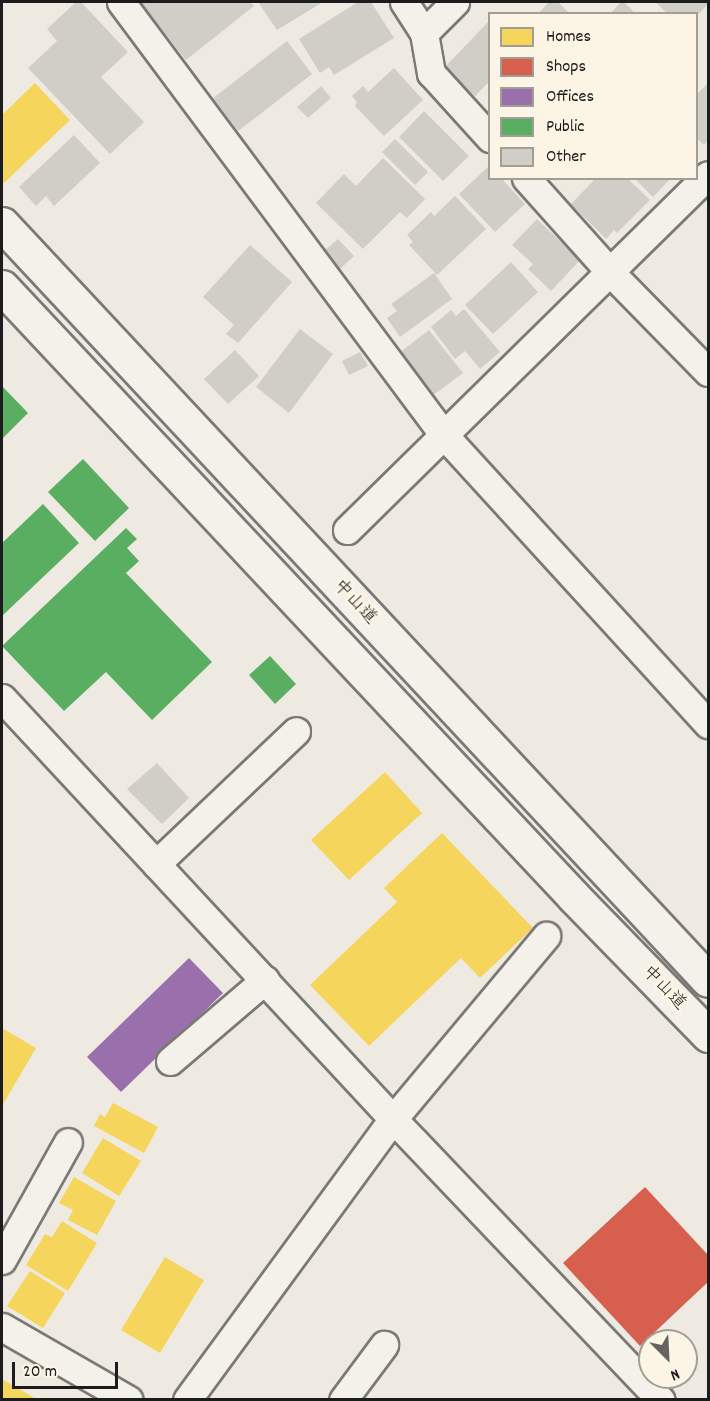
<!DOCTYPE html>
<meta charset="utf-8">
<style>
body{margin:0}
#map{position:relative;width:710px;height:1401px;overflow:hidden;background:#eeeae2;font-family:Dekko,"Klee One",sans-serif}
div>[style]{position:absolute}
.homes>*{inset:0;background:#f6d55c}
.shops>*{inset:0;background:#d6604d}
.offices>*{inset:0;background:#9970ab}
.public>*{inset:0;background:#5aae61}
.building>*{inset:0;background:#d1cec8}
.roads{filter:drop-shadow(2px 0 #7a7975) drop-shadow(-2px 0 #7a7975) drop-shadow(0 2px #7a7975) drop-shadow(0 -2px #7a7975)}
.minor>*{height:27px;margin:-13.5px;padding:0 13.5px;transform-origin:13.5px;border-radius:13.5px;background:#f4f1ea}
.trunk>*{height:33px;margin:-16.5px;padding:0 16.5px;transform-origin:16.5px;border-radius:16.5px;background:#f4f1ea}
span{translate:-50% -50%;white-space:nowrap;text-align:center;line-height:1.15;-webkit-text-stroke:6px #fcf5e5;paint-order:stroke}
.street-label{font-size:18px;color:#1c1c1c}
.frame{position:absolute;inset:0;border:3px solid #1c1c1c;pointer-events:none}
.legend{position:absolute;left:488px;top:12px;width:210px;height:168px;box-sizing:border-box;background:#fcf5e5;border:2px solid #a29e95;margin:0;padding:8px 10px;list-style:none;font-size:18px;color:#1c1c1c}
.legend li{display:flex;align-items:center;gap:12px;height:30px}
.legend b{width:30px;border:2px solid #a29e95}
.north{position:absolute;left:638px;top:1329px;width:60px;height:60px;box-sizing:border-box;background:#fcf5e5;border:2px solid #a29e95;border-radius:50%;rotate:156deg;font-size:16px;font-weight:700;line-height:24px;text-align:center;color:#1c1c1c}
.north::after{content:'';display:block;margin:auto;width:21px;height:27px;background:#666461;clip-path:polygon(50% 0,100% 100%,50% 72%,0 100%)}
.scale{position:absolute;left:12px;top:1362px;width:106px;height:27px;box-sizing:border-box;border:3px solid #1c1c1c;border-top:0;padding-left:8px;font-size:18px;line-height:21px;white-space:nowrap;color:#1c1c1c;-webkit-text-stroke:4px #fcf5e5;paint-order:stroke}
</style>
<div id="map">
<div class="homes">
<div style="clip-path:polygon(35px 83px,70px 120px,4px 183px,2px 180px,2px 115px)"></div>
<div style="clip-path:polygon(385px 772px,422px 813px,349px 880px,311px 840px)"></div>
<div style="clip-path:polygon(442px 833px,533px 928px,480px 978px,461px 958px,369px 1046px,310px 985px,397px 902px,384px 888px)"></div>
<div style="clip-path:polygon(2px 1028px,36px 1048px,2px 1106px)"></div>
<div style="clip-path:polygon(113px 1103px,158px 1127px,144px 1153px,94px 1126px,100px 1114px,105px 1117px)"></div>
<div style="clip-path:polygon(103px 1138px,141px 1161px,119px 1196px,82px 1173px)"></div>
<div style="clip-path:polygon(74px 1177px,116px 1201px,97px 1235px,68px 1220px,73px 1210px,59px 1203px)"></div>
<div style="clip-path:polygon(62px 1221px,97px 1243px,68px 1291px,26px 1265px,45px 1234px,52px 1237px)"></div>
<div style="clip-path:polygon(165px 1257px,204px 1280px,160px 1353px,121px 1330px)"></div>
<div style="clip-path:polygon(30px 1271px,65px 1293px,43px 1328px,7px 1306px)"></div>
<div style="clip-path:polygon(2px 1379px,38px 1400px,2px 1400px)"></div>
</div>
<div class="shops">
<div style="clip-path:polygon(645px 1187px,708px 1255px,708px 1282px,640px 1346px,563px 1263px)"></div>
</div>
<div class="offices">
<div style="clip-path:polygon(189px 958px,223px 993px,121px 1092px,87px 1057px)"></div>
</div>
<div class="public">
<div style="clip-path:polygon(2px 386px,28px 413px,2px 439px)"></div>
<div style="clip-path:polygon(83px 459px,129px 508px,95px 541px,48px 492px)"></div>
<div style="clip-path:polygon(43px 504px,79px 543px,2px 616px,2px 543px)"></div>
<div style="clip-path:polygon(126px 528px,137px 539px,127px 548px,139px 561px,126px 573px,212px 662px,152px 720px,106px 672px,64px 711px,2px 646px)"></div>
<div style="clip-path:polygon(270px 656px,296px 684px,275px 704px,249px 675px)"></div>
</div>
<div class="building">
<div style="clip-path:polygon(76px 2px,81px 2px,128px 52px,101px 77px,144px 122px,110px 154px,28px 68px,57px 41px,47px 29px)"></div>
<div style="clip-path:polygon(140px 2px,250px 2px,254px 6px,186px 60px)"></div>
<div style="clip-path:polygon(258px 2px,323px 2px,277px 30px)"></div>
<div style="clip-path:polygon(358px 2px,371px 2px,394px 38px,334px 75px,329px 67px,320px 73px,299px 39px)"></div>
<div style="clip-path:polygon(549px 2px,558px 2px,570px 14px,538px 14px)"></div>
<div style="clip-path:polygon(621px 2px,624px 2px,636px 14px,610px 14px)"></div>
<div style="clip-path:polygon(655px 2px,708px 2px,708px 4px,696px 17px,696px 14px,668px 14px)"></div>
<div style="clip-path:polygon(488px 22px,490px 81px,475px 96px,444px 68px)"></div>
<div style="clip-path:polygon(287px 41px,312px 74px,238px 131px,213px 98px)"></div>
<div style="clip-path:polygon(394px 68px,423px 100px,384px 136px,355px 106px,357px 102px,352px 96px,363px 86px,368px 92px)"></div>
<div style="clip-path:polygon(708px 83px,708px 140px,704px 145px,696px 138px,696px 95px)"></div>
<div style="clip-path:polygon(321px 86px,331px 98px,308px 118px,297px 107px)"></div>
<div style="clip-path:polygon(424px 111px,469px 156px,443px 181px,399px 137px)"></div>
<div style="clip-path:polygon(74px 135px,100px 163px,54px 206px,46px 196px,36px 206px,19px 187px)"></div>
<div style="clip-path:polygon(395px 139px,428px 172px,415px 185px,382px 152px)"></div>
<div style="clip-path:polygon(383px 158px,425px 199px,407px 218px,400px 212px,363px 249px,316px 203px,344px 174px,356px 186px)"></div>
<div style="clip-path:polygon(490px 165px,490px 178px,501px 178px,525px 204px,495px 232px,459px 194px)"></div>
<div style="clip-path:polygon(596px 178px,627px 178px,650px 200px,617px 233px,614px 230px,606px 239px,571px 204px)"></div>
<div style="clip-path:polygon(634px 178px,671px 178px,653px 197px)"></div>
<div style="clip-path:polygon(455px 196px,486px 229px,437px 275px,409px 245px,413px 242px,407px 235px,431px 212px,434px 216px)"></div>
<div style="clip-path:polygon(537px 219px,580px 260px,551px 291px,528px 269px,533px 264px,512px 245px)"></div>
<div style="clip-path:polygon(338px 239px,354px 256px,340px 269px,323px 252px)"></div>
<div style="clip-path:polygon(250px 245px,292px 282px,238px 343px,226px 334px,234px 325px,203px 297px)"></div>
<div style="clip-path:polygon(511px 262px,538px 292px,493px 334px,465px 305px)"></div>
<div style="clip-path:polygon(434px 273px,452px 299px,400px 337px,387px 318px,397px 311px,391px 304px)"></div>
<div style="clip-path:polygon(464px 309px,500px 352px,480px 369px,465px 351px,455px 359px,431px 327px,451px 310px,456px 316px)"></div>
<div style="clip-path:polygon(300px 329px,333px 354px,289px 413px,256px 387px)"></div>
<div style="clip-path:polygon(429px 330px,463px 373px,432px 396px,399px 353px)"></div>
<div style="clip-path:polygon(235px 350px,259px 376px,228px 404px,204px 379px)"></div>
<div style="clip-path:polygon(360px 352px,368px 366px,349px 375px,342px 361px)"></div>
<div style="clip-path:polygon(157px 763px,189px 798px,162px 824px,127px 789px)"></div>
</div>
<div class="roads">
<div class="minor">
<div style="left:121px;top:2px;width:539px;rotate:53.3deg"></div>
<div style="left:443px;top:434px;width:393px;rotate:47.6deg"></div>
<div style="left:404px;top:2px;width:37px;rotate:57deg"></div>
<div style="left:424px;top:33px;width:41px;rotate:80.1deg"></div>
<div style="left:431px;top:73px;width:88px;rotate:47.8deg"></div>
<div style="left:424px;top:33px;width:44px;rotate:-45deg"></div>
<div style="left:526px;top:178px;width:126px;rotate:48.2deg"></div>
<div style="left:610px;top:272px;width:140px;rotate:45.6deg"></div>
<div style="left:347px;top:530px;width:506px;rotate:-44.52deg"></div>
<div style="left:2px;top:698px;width:575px;rotate:47.12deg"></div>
<div style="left:393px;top:1119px;width:388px;rotate:46.4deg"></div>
<div style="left:156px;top:864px;width:193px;rotate:-43.5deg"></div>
<div style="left:170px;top:1061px;width:125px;rotate:-40.5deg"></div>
<div style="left:2px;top:1260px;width:135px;rotate:-60.8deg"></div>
<div style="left:2px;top:1327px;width:146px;rotate:29.9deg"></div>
<div style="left:187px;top:1400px;width:348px;rotate:-53.8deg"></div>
<div style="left:393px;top:1119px;width:239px;rotate:-50.1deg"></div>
<div style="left:343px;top:1400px;width:69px;rotate:-53.3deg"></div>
</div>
<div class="trunk">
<div style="left:2px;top:224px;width:1034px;rotate:46.96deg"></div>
<div style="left:2px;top:287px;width:835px;rotate:46.84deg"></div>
<div style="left:573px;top:896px;width:194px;rotate:45.8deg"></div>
</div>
</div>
<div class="street-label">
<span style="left:354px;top:603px;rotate:47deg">中山道</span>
<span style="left:663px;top:989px;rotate:46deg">中山道</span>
</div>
<div class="frame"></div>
<ul class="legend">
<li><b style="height:16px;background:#f6d55c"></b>Homes</li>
<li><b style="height:16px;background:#d6604d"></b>Shops</li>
<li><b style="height:16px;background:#9970ab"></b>Offices</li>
<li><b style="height:16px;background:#5aae61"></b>Public</li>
<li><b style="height:16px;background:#d1cec8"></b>Other</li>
</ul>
<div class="north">N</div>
<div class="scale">20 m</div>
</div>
